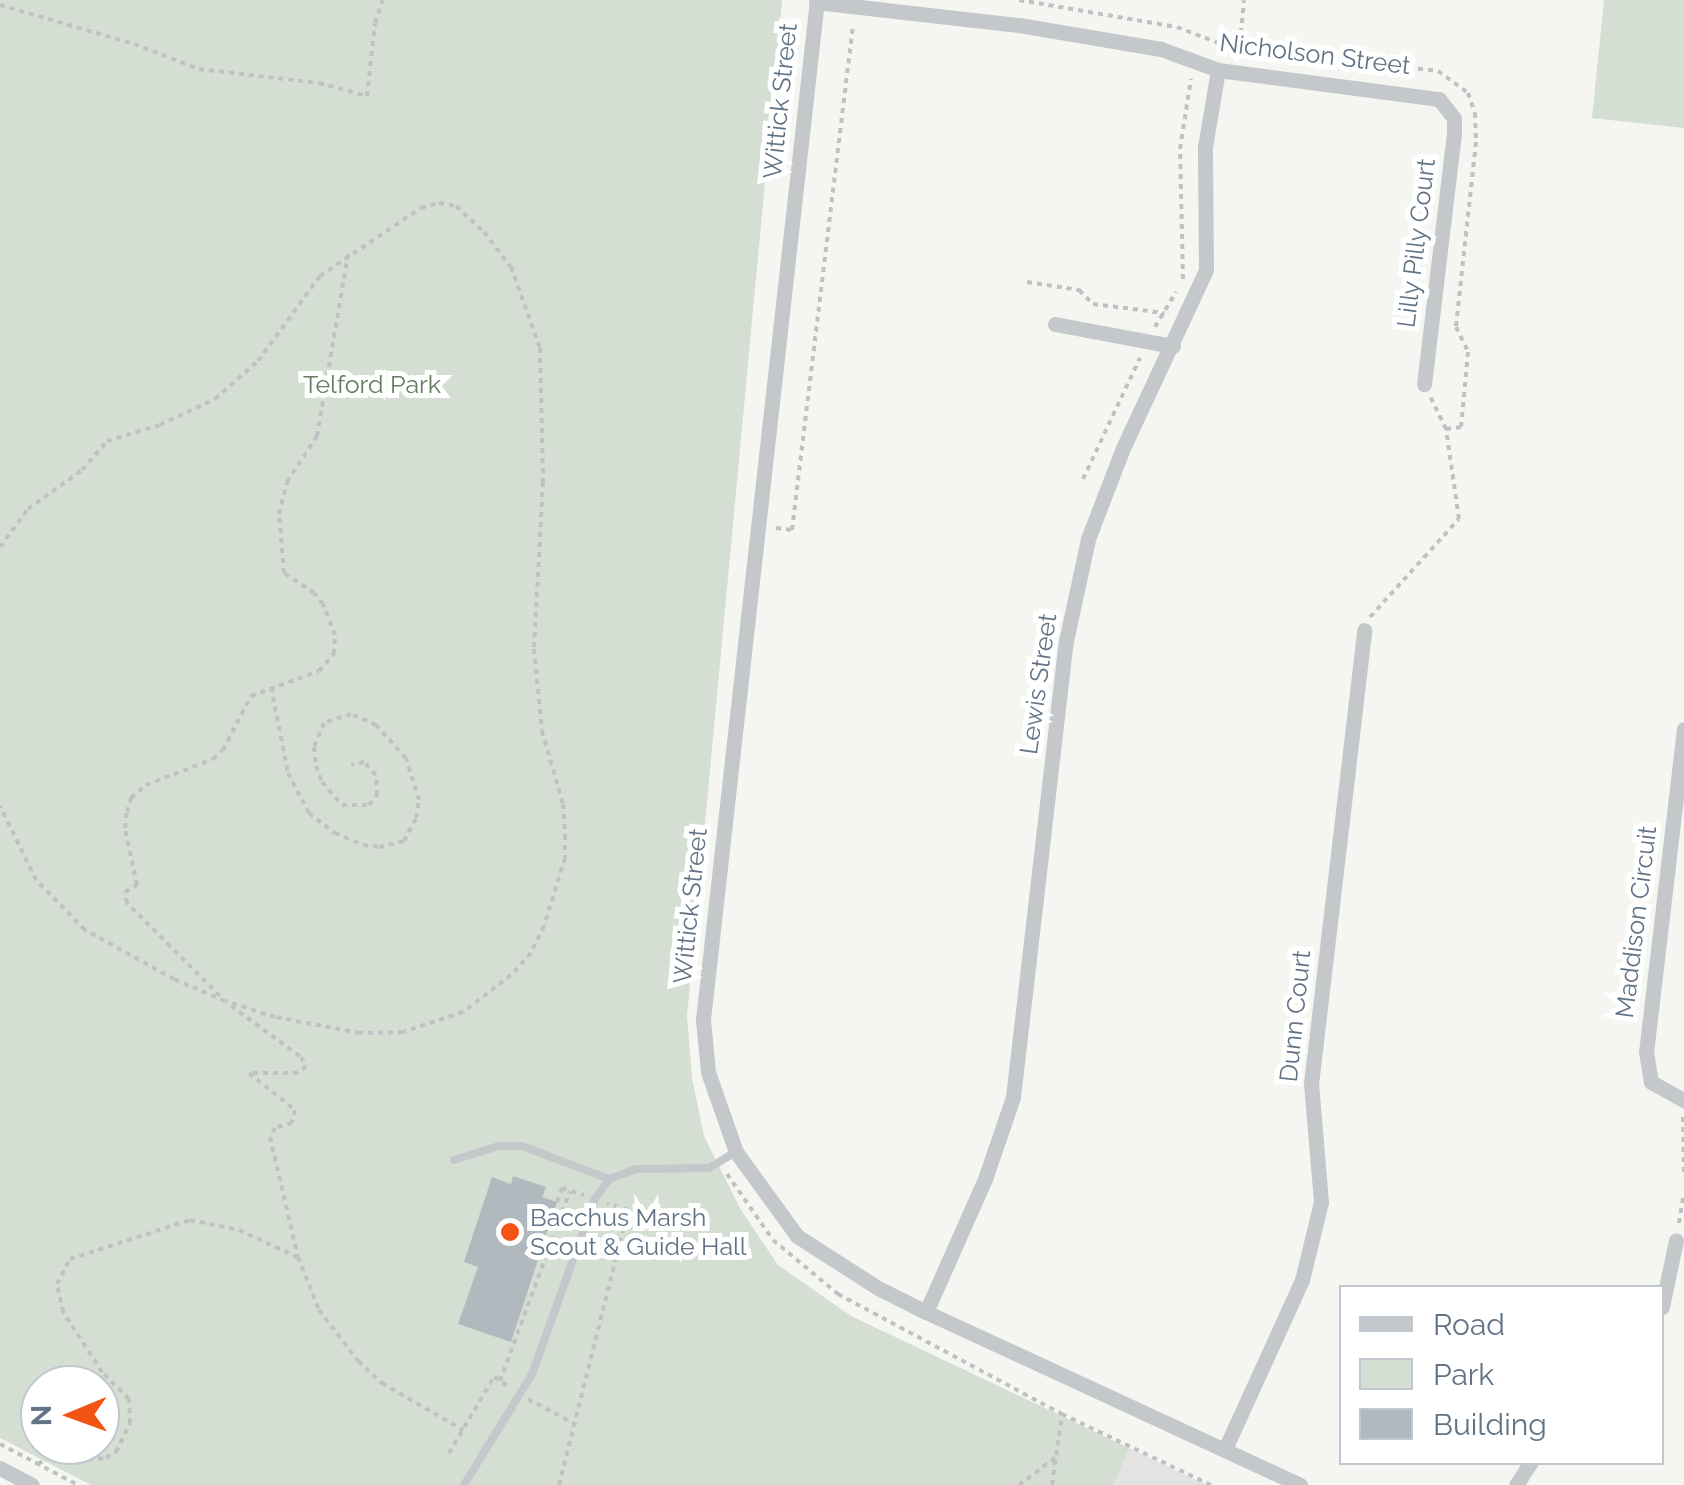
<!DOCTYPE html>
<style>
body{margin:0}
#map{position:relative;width:1684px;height:1485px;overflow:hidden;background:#f5f5f1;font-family:Raleway,sans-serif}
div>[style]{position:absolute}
.built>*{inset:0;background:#e3e4e2}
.green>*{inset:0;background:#d5ded2}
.building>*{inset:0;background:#b1b8be}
.path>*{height:4px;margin-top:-2px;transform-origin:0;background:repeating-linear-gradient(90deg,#c0c1c3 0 5px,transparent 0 10px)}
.lane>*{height:8px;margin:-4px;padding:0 4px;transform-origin:4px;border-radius:4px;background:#c4c8cb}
.street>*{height:15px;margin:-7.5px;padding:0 7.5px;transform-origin:7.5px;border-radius:7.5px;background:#c4c8cb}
.dots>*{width:28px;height:28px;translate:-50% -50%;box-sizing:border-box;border:5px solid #fff;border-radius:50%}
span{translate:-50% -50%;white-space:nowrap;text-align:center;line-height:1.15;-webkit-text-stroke:10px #fff;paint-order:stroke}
.street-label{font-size:25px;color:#617385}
.park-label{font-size:25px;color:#657c61}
.poi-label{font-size:25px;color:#617385}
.left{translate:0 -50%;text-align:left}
.legend{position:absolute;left:1339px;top:1285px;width:325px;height:180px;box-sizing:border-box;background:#fff;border:2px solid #c0c7ce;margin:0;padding:12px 18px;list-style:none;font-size:30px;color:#617385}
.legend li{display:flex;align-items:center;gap:20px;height:50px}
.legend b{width:50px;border:2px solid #c0c7ce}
.north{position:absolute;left:20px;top:1365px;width:100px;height:100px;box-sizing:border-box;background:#fff;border:2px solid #c0c7ce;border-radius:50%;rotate:269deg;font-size:28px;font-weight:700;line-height:40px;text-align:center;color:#617385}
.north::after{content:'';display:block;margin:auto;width:35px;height:45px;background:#f35413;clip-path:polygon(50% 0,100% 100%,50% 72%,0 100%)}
</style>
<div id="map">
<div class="built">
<div style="clip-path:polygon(1129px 1448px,1207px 1485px,1114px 1485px)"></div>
</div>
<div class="green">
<div style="clip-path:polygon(evenodd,0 0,782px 0,687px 1016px,692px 1078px,704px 1136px,741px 1210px,778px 1265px,851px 1316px,1129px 1448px,1114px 1485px,91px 1485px,0 1438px,0 0,40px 1385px,100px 1385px,100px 1445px,40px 1445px,40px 1385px)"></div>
<div style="clip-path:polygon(1604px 0,1684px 0,1684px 128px,1592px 118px)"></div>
</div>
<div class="building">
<div style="clip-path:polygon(513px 1176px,546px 1187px,542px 1197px,557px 1202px,511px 1342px,458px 1324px,478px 1267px,464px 1262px,492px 1177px,511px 1184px)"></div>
</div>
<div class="path">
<div style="left:1019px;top:0;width:160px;rotate:9.7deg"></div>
<div style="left:1177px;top:27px;width:66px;rotate:21.2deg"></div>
<div style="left:1239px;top:51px;width:200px;rotate:5.7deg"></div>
<div style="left:1438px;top:71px;width:37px;rotate:36deg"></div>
<div style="left:1468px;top:93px;width:21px;rotate:71deg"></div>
<div style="left:1475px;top:113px;width:29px;rotate:88deg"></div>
<div style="left:1476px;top:142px;width:186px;rotate:96.2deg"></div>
<div style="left:1456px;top:327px;width:28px;rotate:64deg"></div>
<div style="left:1468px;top:352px;width:75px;rotate:95.3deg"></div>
<div style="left:1461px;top:427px;width:15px;rotate:172deg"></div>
<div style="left:0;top:5px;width:140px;rotate:16.2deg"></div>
<div style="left:134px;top:44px;width:70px;rotate:21deg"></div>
<div style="left:199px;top:69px;width:121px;rotate:6.7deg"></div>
<div style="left:319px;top:83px;width:50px;rotate:15.2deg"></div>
<div style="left:367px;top:96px;width:73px;rotate:-83.7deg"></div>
<div style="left:375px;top:23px;width:24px;rotate:-71deg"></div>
<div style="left:1239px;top:53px;width:53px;rotate:-84.6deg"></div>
<div style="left:1183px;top:279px;width:130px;rotate:-91.3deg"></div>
<div style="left:1180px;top:149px;width:71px;rotate:-81.1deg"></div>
<div style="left:1027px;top:282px;width:53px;rotate:8.7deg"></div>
<div style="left:1079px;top:290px;width:20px;rotate:45deg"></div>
<div style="left:1093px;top:304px;width:72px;rotate:7.2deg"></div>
<div style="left:1155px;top:327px;width:41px;rotate:-59deg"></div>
<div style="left:1083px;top:479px;width:134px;rotate:-64.8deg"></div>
<div style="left:776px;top:528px;width:16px;rotate:7deg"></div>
<div style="left:792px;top:530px;width:509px;rotate:-83.11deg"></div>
<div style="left:0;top:547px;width:47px;rotate:-53.6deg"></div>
<div style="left:28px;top:509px;width:67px;rotate:-35.8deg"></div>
<div style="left:82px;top:470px;width:38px;rotate:-49deg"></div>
<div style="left:107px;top:441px;width:55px;rotate:-16.8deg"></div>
<div style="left:160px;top:425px;width:61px;rotate:-25.3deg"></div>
<div style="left:215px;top:399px;width:57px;rotate:-41.5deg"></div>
<div style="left:258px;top:361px;width:105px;rotate:-53.9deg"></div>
<div style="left:320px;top:276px;width:122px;rotate:-34deg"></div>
<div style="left:421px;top:208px;width:19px;rotate:-16deg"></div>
<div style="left:439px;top:203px;width:17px;rotate:10deg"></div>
<div style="left:456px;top:206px;width:38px;rotate:43deg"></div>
<div style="left:484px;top:232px;width:44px;rotate:52.4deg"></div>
<div style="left:511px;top:267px;width:86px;rotate:70.3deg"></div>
<div style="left:540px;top:348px;width:134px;rotate:88.7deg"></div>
<div style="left:543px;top:482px;width:167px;rotate:93.1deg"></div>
<div style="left:534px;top:649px;width:82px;rotate:84.4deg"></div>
<div style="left:542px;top:731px;width:76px;rotate:74deg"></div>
<div style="left:563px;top:804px;width:31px;rotate:86deg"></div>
<div style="left:565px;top:835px;width:23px;rotate:90deg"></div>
<div style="left:565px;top:858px;width:71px;rotate:107.2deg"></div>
<div style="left:544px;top:926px;width:30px;rotate:116deg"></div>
<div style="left:531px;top:953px;width:30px;rotate:132deg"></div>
<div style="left:511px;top:975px;width:61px;rotate:142.4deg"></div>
<div style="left:463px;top:1012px;width:63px;rotate:161.6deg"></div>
<div style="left:403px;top:1032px;width:43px;rotate:178.7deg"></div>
<div style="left:360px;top:1033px;width:86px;rotate:-169.3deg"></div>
<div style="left:275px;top:1017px;width:52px;rotate:-162.3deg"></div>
<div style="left:225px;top:1001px;width:56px;rotate:-156.7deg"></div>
<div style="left:174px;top:979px;width:102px;rotate:-151.2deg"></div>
<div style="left:85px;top:930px;width:70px;rotate:-134.4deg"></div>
<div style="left:36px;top:880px;width:82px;rotate:-115.9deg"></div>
<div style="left:1370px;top:617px;width:132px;rotate:-47.8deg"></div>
<div style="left:1459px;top:519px;width:91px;rotate:-98.2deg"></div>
<div style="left:1446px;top:429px;width:37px;rotate:-116deg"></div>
<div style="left:271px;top:687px;width:88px;rotate:78.8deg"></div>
<div style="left:288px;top:773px;width:45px;rotate:62.3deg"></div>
<div style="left:309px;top:813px;width:33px;rotate:38deg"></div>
<div style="left:335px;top:833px;width:30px;rotate:23deg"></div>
<div style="left:363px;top:845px;width:16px;rotate:7deg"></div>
<div style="left:379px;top:847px;width:26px;rotate:-13deg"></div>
<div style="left:404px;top:841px;width:26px;rotate:-62deg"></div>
<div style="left:416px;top:818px;width:18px;rotate:-81deg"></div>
<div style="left:419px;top:800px;width:44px;rotate:-107.2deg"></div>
<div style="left:406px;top:758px;width:45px;rotate:-132.3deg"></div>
<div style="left:376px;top:725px;width:27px;rotate:-156deg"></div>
<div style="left:351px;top:714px;width:28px;rotate:162deg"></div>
<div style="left:324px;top:723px;width:26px;rotate:113deg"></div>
<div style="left:314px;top:747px;width:19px;rotate:84deg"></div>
<div style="left:316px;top:766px;width:17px;rotate:69deg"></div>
<div style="left:322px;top:782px;width:30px;rotate:49deg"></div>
<div style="left:342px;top:805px;width:27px"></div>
<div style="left:369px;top:805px;width:13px;rotate:-51deg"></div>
<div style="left:377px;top:795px;width:20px;rotate:-93deg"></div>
<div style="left:376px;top:775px;width:18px;rotate:-133deg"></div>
<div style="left:364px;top:762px;width:13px;rotate:167deg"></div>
<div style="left:220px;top:996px;width:132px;rotate:-135deg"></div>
<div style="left:127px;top:903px;width:11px;rotate:-100deg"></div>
<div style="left:125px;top:892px;width:14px;rotate:-30deg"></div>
<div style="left:137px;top:885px;width:58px;rotate:-101.9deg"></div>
<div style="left:125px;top:828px;width:16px;rotate:-83deg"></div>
<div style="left:127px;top:812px;width:15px;rotate:-74deg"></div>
<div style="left:131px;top:798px;width:20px;rotate:-41deg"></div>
<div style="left:146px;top:785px;width:72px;rotate:-21.2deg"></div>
<div style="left:213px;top:759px;width:13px;rotate:-42deg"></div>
<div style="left:223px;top:750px;width:61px;rotate:-62.6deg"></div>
<div style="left:251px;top:696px;width:72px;rotate:-20.2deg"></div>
<div style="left:319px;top:671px;width:23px;rotate:-49deg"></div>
<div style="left:334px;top:654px;width:19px;rotate:-87deg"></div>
<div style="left:335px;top:635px;width:33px;rotate:-111deg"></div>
<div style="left:323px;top:604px;width:14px;rotate:-129deg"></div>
<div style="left:314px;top:593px;width:36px;rotate:-146deg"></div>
<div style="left:284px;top:573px;width:59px;rotate:-94.8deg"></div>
<div style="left:279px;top:514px;width:33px;rotate:-76deg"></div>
<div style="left:287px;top:482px;width:55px;rotate:-56.9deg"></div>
<div style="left:317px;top:436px;width:185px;rotate:-80.3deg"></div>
<div style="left:231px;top:1006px;width:87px;rotate:36.1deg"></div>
<div style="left:301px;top:1057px;width:10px;rotate:61deg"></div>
<div style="left:306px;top:1066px;width:11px;rotate:139deg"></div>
<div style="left:298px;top:1073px;width:49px;rotate:180deg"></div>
<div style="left:249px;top:1073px;width:59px;rotate:38.8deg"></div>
<div style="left:295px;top:1110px;width:13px;rotate:103deg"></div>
<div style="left:292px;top:1123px;width:18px;rotate:164deg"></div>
<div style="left:275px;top:1128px;width:10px;rotate:119deg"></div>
<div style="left:270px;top:1137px;width:123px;rotate:76.9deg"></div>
<div style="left:298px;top:1257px;width:57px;rotate:68.4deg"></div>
<div style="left:319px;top:1310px;width:64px;rotate:52.6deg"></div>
<div style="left:358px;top:1361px;width:33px;rotate:43deg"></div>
<div style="left:382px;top:1383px;width:94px;rotate:30.1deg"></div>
<div style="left:1683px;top:1117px;width:57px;rotate:89deg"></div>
<div style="left:727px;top:1174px;width:80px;rotate:55.1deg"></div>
<div style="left:773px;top:1240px;width:85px;rotate:39.7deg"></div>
<div style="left:838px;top:1294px;width:254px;rotate:28.2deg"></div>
<div style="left:1062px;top:1414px;width:165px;rotate:25.5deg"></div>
<div style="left:557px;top:1202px;width:15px;rotate:-70deg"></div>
<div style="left:562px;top:1188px;width:23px;rotate:18deg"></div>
<div style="left:1679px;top:1223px;width:30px;rotate:-81deg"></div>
<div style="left:500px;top:1381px;width:202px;rotate:-69.8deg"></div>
<div style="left:528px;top:1399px;width:51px;rotate:28.1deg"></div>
<div style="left:0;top:1444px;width:88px;rotate:27.7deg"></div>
<div style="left:449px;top:1453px;width:88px;rotate:-59.4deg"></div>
<div style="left:494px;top:1377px;width:17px;rotate:33deg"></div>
<div style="left:38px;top:1464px;width:19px;rotate:-32deg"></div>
<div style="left:54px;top:1454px;width:25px;rotate:14deg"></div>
<div style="left:78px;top:1460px;width:28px;rotate:-4deg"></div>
<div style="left:106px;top:1458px;width:12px;rotate:-31deg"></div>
<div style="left:116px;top:1452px;width:32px;rotate:-64deg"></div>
<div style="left:130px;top:1423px;width:24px;rotate:-92deg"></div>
<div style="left:129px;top:1399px;width:38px;rotate:-135deg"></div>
<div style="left:102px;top:1372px;width:72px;rotate:-123deg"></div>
<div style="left:63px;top:1312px;width:29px;rotate:-102deg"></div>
<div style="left:57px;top:1284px;width:28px;rotate:-63deg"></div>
<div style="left:70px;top:1259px;width:126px;rotate:-18deg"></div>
<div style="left:190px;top:1220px;width:50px;rotate:11.5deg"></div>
<div style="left:239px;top:1230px;width:64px;rotate:25deg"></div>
<div style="left:559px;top:1485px;width:284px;rotate:-75.9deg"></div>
<div style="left:628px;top:1210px;width:22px;rotate:-162deg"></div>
<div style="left:1019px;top:1485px;width:46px;rotate:-37.1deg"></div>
<div style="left:1052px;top:1485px;width:71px;rotate:-81.9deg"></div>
</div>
<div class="lane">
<div style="left:454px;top:1160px;width:47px;rotate:-17.3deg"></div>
<div style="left:499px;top:1146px;width:23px"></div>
<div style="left:522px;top:1146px;width:93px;rotate:20.8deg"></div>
<div style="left:464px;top:1485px;width:130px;rotate:-58.5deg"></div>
<div style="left:532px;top:1374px;width:186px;rotate:-70.2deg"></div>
<div style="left:595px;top:1199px;width:24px;rotate:-55deg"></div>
<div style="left:609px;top:1179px;width:29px;rotate:-20deg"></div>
<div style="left:636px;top:1169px;width:73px;rotate:-0.8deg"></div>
<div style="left:709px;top:1168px;width:31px;rotate:-31deg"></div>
</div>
<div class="street">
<div style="left:817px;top:0;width:1026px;rotate:96.38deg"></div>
<div style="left:703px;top:1020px;width:52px;rotate:84.5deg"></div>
<div style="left:708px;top:1072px;width:85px;rotate:70.7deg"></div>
<div style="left:736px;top:1152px;width:104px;rotate:54deg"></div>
<div style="left:797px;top:1236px;width:96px;rotate:32.7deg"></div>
<div style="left:878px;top:1288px;width:54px;rotate:26.6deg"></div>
<div style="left:926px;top:1312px;width:412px;rotate:24.8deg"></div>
<div style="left:816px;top:2px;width:204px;rotate:6.5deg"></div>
<div style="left:1019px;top:25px;width:144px;rotate:9.6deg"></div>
<div style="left:1161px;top:49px;width:61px;rotate:20.2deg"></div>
<div style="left:1218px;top:70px;width:223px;rotate:7.5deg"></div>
<div style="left:1439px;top:99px;width:24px;rotate:52deg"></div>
<div style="left:1454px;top:118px;width:15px;rotate:90deg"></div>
<div style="left:1454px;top:133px;width:253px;rotate:96.8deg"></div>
<div style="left:1055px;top:324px;width:120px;rotate:10.6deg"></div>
<div style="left:1684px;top:729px;width:324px;rotate:96.7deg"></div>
<div style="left:1646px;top:1051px;width:31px;rotate:81deg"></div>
<div style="left:1651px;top:1082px;width:38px;rotate:29deg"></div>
<div style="left:1662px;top:1307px;width:68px;rotate:-78.2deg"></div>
<div style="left:926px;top:1312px;width:145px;rotate:-66.1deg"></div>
<div style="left:985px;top:1179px;width:87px;rotate:-71.1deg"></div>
<div style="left:1013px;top:1097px;width:459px;rotate:-83.4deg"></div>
<div style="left:1066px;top:641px;width:104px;rotate:-77.8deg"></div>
<div style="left:1088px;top:539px;width:97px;rotate:-69deg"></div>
<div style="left:1123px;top:448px;width:196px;rotate:-65deg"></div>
<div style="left:1206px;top:270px;width:123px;rotate:-90.5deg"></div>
<div style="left:1205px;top:147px;width:78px;rotate:-80.4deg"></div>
<div style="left:1225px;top:1449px;width:186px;rotate:-65.5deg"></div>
<div style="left:1302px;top:1280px;width:80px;rotate:-76.3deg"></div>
<div style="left:1321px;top:1202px;width:118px;rotate:-94.8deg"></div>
<div style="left:1311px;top:1084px;width:457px;rotate:-83.3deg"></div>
<div style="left:0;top:1468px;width:36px;rotate:28deg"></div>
<div style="left:1516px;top:1485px;width:27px;rotate:-57deg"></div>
</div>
<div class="dots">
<div style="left:510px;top:1232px;background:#f35413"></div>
</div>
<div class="street-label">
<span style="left:1315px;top:54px;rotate:7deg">Nicholson Street</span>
<span style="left:780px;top:101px;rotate:-84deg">Wittick Street</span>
<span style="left:1416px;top:243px;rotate:-83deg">Lilly Pilly Court</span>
<span style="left:1038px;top:684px;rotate:-82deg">Lewis Street</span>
<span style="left:690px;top:906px;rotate:-84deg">Wittick Street</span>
<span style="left:1636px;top:922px;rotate:-83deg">Maddison Circuit</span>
<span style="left:1295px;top:1016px;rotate:-84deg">Dunn Court</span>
</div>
<div class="park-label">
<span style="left:372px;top:384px">Telford Park</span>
</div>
<div class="poi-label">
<span class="left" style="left:530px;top:1232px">Bacchus Marsh<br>Scout &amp; Guide Hall</span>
</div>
<ul class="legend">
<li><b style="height:12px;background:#c4c8cb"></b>Road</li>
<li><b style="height:28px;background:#d5ded2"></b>Park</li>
<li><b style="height:28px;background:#b1b8be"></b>Building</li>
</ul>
<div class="north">N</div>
</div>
